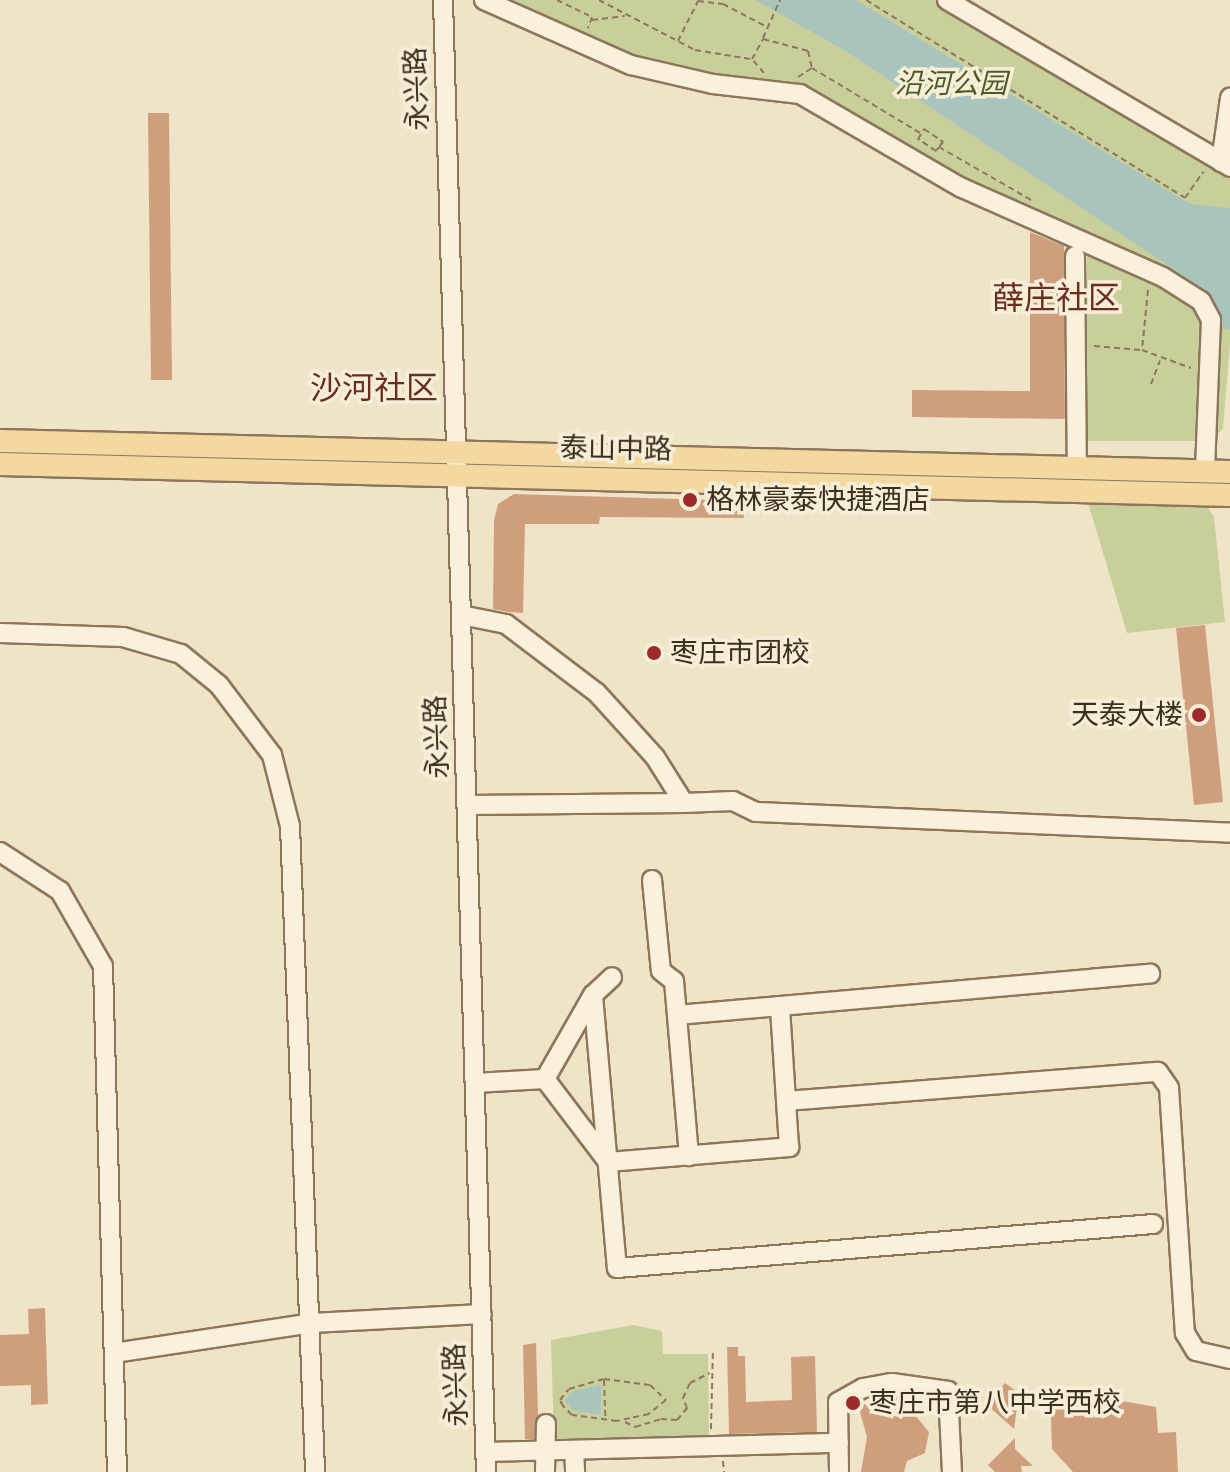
<!DOCTYPE html>
<meta charset="utf-8">
<style>
body{margin:0}
#map{position:relative;width:1230px;height:1472px;overflow:hidden;background:#f0e4c8;font-family:"Zilla Slab","Noto Sans SC",serif}
div>[style]{position:absolute}
.green>*{inset:0;background:#c9cf9b}
.water>*{inset:0;background:#a9c4bc}
.building>*{inset:0;background:#cf9f7d}
.path>*{height:2px;margin-top:-1px;transform-origin:0;background:repeating-linear-gradient(90deg,#8d765c 0 6px,transparent 0 10px)}
.roads{filter:drop-shadow(2px 0 #8d765c) drop-shadow(-2px 0 #8d765c) drop-shadow(0 2px #8d765c) drop-shadow(0 -2px #8d765c)}
.minor>*{height:18px;margin:-9px;padding:0 9px;transform-origin:9px;border-radius:9px;background:#faf1dc}
.major>*{height:22px;margin:-11px;padding:0 11px;transform-origin:11px;border-radius:11px;background:#f3d9a0}
.dots>*{width:22px;height:22px;translate:-50% -50%;box-sizing:border-box;border:4px solid #f7eed8;border-radius:50%}
span{translate:-50% -50%;white-space:nowrap;text-align:center;line-height:1.15;-webkit-text-stroke:7px #f7eed8;paint-order:stroke}
.park-label{font-size:28px;color:#4d5a26;font-style:italic}
.street-label{font-size:28px;color:#3d2e20}
.poi-label{font-size:28px;color:#3d2e20}
.left{translate:0 -50%;text-align:left}
.right{translate:-100% -50%;text-align:right}
.quarter-label{font-size:32px;color:#6b2e1e}
</style>
<div id="map">
<div class="green">
<div style="clip-path:polygon(497px 0,963px 0,1230px 160px,1230px 344px,1223px 429px,1210px 441px,1087px 441px,1087px 236px,921px 157px,808px 88px,633px 60px)"></div>
<div style="clip-path:polygon(1087px 499px,1194px 502px,1208px 508px,1214px 517px,1225px 622px,1127px 633px)"></div>
<div style="clip-path:polygon(633px 1325px,662px 1331px,663px 1354px,708px 1354px,709px 1435px,554px 1439px,551px 1340px)"></div>
</div>
<div class="water">
<div style="clip-path:polygon(755px 0,856px 0,1190px 204px,1230px 208px,1230px 330px,1221px 328px,1220px 312px,1205px 290px,844px 50px)"></div>
<div style="clip-path:polygon(601px 1385px,601px 1415px,573px 1410px,564px 1400px,574px 1391px)"></div>
</div>
<div class="building">
<div style="clip-path:polygon(148px 113px,169px 113px,172px 380px,151px 380px)"></div>
<div style="clip-path:polygon(1030px 232px,1064px 246px,1065px 419px,912px 417px,912px 390px,1030px 391px)"></div>
<div style="clip-path:polygon(514px 494px,743px 501px,744px 518px,600px 517px,599px 524px,525px 524px,523px 613px,509px 612px,493px 609px,494px 520px,498px 504px)"></div>
<div style="clip-path:polygon(1205px 625px,1223px 802px,1194px 805px,1176px 628px)"></div>
<div style="clip-path:polygon(45px 1308px,48px 1404px,31px 1405px,31px 1385px,0 1386px,0 1335px,29px 1334px,28px 1309px)"></div>
<div style="clip-path:polygon(536px 1343px,538px 1415px,534px 1439px,525px 1439px,523px 1345px)"></div>
<div style="clip-path:polygon(727px 1347px,738px 1347px,738px 1356px,745px 1356px,746px 1402px,792px 1400px,791px 1357px,815px 1356px,817px 1432px,729px 1434px)"></div>
<div style="clip-path:polygon(1005px 1383px,1019px 1393px,1014px 1429px,986px 1404px)"></div>
<div style="clip-path:polygon(1050px 1388px,1156px 1407px,1158px 1433px,1176px 1432px,1178px 1472px,1073px 1472px,1052px 1449px)"></div>
<div style="clip-path:polygon(899px 1396px,904px 1412px,915px 1415px,929px 1432px,925px 1453px,907px 1461px,904px 1472px,861px 1472px,867px 1437px,858px 1405px)"></div>
<div style="clip-path:polygon(1015px 1438px,1015px 1449px,1033px 1466px,1021px 1466px,1022px 1472px,995px 1472px,988px 1465px)"></div>
</div>
<div class="path">
<div style="left:557px;top:0;width:39px;rotate:26deg"></div>
<div style="left:592px;top:17px;width:12px;rotate:110deg"></div>
<div style="left:599px;top:0;width:108px;rotate:27.5deg"></div>
<div style="left:695px;top:50px;width:56px;rotate:9.3deg"></div>
<div style="left:866px;top:0;width:375px;rotate:31.8deg"></div>
<div style="left:1185px;top:198px;width:32px;rotate:-55deg"></div>
<div style="left:698px;top:1px;width:25px;rotate:7deg"></div>
<div style="left:723px;top:4px;width:50px;rotate:27.6deg"></div>
<div style="left:592px;top:20px;width:33px;rotate:-7deg"></div>
<div style="left:763px;top:38px;width:42px;rotate:-65.9deg"></div>
<div style="left:678px;top:41px;width:45px;rotate:-63.4deg"></div>
<div style="left:764px;top:73px;width:18px;rotate:-131deg"></div>
<div style="left:752px;top:59px;width:23px;rotate:-61deg"></div>
<div style="left:763px;top:39px;width:47px;rotate:14.9deg"></div>
<div style="left:808px;top:51px;width:17px;rotate:77deg"></div>
<div style="left:812px;top:68px;width:126px;rotate:31deg"></div>
<div style="left:798px;top:77px;width:17px;rotate:-33deg"></div>
<div style="left:939px;top:147px;width:5px;rotate:127deg"></div>
<div style="left:936px;top:151px;width:22px;rotate:-146deg"></div>
<div style="left:918px;top:139px;width:12px;rotate:-59deg"></div>
<div style="left:924px;top:129px;width:23px;rotate:34deg"></div>
<div style="left:943px;top:142px;width:6px;rotate:129deg"></div>
<div style="left:939px;top:147px;width:108px;rotate:29.9deg"></div>
<div style="left:1148px;top:290px;width:60px;rotate:95.7deg"></div>
<div style="left:1142px;top:350px;width:52px;rotate:20.2deg"></div>
<div style="left:1094px;top:346px;width:47px;rotate:4.9deg"></div>
<div style="left:1151px;top:384px;width:25px;rotate:-69deg"></div>
<div style="left:604px;top:1379px;width:46px;rotate:7.4deg"></div>
<div style="left:650px;top:1385px;width:22px;rotate:43deg"></div>
<div style="left:666px;top:1400px;width:22px;rotate:141deg"></div>
<div style="left:649px;top:1414px;width:33px;rotate:168deg"></div>
<div style="left:617px;top:1421px;width:45px;rotate:-172.4deg"></div>
<div style="left:572px;top:1415px;width:13px;rotate:-135deg"></div>
<div style="left:563px;top:1406px;width:7px;rotate:-117deg"></div>
<div style="left:560px;top:1400px;width:14px;rotate:-51deg"></div>
<div style="left:569px;top:1389px;width:36px;rotate:-16deg"></div>
<div style="left:604px;top:1380px;width:38px;rotate:88deg"></div>
<div style="left:625px;top:1422px;width:11px;rotate:27deg"></div>
<div style="left:635px;top:1427px;width:27px;rotate:-17deg"></div>
<div style="left:661px;top:1419px;width:16px;rotate:4deg"></div>
<div style="left:677px;top:1420px;width:16px;rotate:-50deg"></div>
<div style="left:687px;top:1408px;width:11px;rotate:-112deg"></div>
<div style="left:683px;top:1398px;width:17px;rotate:-65deg"></div>
<div style="left:690px;top:1383px;width:22px;rotate:-27deg"></div>
<div style="left:711px;top:1429px;width:80px;rotate:-88.6deg"></div>
<div style="left:723px;top:1461px;width:11px;rotate:85deg"></div>
</div>
<div class="roads">
<div class="minor">
<div style="left:443px;top:0;width:1473px;rotate:88.33deg"></div>
<div style="left:484px;top:0;width:161px;rotate:23.9deg"></div>
<div style="left:631px;top:65px;width:84px;rotate:13deg"></div>
<div style="left:713px;top:84px;width:88px;rotate:6.6deg"></div>
<div style="left:800px;top:94px;width:185px;rotate:30.2deg"></div>
<div style="left:960px;top:187px;width:222px;rotate:23.9deg"></div>
<div style="left:1163px;top:277px;width:45px;rotate:32.3deg"></div>
<div style="left:1201px;top:301px;width:21px;rotate:62deg"></div>
<div style="left:1211px;top:320px;width:151px;rotate:92.3deg"></div>
<div style="left:947px;top:0;width:329px;rotate:30.5deg"></div>
<div style="left:1221px;top:162px;width:65px;rotate:-82deg"></div>
<div style="left:1075px;top:256px;width:212px;rotate:89.5deg"></div>
<div style="left:461px;top:615px;width:46px;rotate:11.3deg"></div>
<div style="left:506px;top:624px;width:114px;rotate:37.2deg"></div>
<div style="left:597px;top:693px;width:86px;rotate:47.8deg"></div>
<div style="left:655px;top:757px;width:54px;rotate:57.8deg"></div>
<div style="left:684px;top:803px;width:217px;rotate:179.5deg"></div>
<div style="left:0;top:633px;width:123px;rotate:1.9deg"></div>
<div style="left:123px;top:637px;width:60px;rotate:16.3deg"></div>
<div style="left:181px;top:654px;width:49px;rotate:39.2deg"></div>
<div style="left:219px;top:685px;width:88px;rotate:52.9deg"></div>
<div style="left:272px;top:755px;width:73px;rotate:75.8deg"></div>
<div style="left:290px;top:826px;width:646px;rotate:87.78deg"></div>
<div style="left:684px;top:803px;width:49px;rotate:-2.3deg"></div>
<div style="left:733px;top:801px;width:25px;rotate:26deg"></div>
<div style="left:756px;top:812px;width:474px;rotate:2.5deg"></div>
<div style="left:0;top:852px;width:72px;rotate:33deg"></div>
<div style="left:60px;top:891px;width:86px;rotate:60.2deg"></div>
<div style="left:103px;top:966px;width:506px;rotate:88.42deg"></div>
<div style="left:652px;top:880px;width:91px;rotate:84.4deg"></div>
<div style="left:661px;top:971px;width:16px;rotate:38deg"></div>
<div style="left:674px;top:981px;width:176px;rotate:85.1deg"></div>
<div style="left:593px;top:995px;width:274px;rotate:85deg"></div>
<div style="left:617px;top:1268px;width:538px;rotate:-4.69deg"></div>
<div style="left:677px;top:1015px;width:475px;rotate:-5deg"></div>
<div style="left:545px;top:1079px;width:104px;rotate:52.8deg"></div>
<div style="left:608px;top:1162px;width:182px;rotate:-4.7deg"></div>
<div style="left:789px;top:1147px;width:141px;rotate:-93.7deg"></div>
<div style="left:545px;top:1079px;width:97px;rotate:-60.3deg"></div>
<div style="left:593px;top:995px;width:26px;rotate:-43deg"></div>
<div style="left:475px;top:1083px;width:70px;rotate:-3.3deg"></div>
<div style="left:786px;top:1101px;width:373px;rotate:-4.5deg"></div>
<div style="left:1158px;top:1072px;width:19px;rotate:55deg"></div>
<div style="left:1169px;top:1088px;width:246px;rotate:86.3deg"></div>
<div style="left:1185px;top:1333px;width:21px;rotate:59deg"></div>
<div style="left:1196px;top:1351px;width:35px;rotate:13deg"></div>
<div style="left:114px;top:1353px;width:200px;rotate:-8.6deg"></div>
<div style="left:312px;top:1323px;width:170px;rotate:-3deg"></div>
<div style="left:574px;top:1450px;width:22px;rotate:87deg"></div>
<div style="left:486px;top:1452px;width:353px;rotate:-1.5deg"></div>
<div style="left:545px;top:1472px;width:48px;rotate:-88.8deg"></div>
<div style="left:839px;top:1472px;width:70px;rotate:-90.8deg"></div>
<div style="left:838px;top:1402px;width:29px;rotate:-29deg"></div>
<div style="left:863px;top:1388px;width:29px;rotate:-10deg"></div>
<div style="left:892px;top:1383px;width:57px;rotate:8.1deg"></div>
<div style="left:948px;top:1391px;width:81px;rotate:87.2deg"></div>
</div>
<div class="major">
<div style="left:0;top:441px;width:1230px;rotate:1.44deg"></div>
<div style="left:0;top:464px;width:1230px;rotate:1.44deg"></div>
</div>
</div>
<div class="dots">
<div style="left:690px;top:500px;background:#9e2a2b"></div>
<div style="left:654px;top:653px;background:#9e2a2b"></div>
<div style="left:1199px;top:715px;background:#9e2a2b"></div>
<div style="left:853px;top:1403px;background:#9e2a2b"></div>
</div>
<div class="park-label">
<span style="left:951px;top:84px">沿河公园</span>
</div>
<div class="street-label">
<span style="left:417px;top:89px;rotate:-92deg">永兴路</span>
<span style="left:616px;top:449px;rotate:1deg">泰山中路</span>
<span style="left:437px;top:737px;rotate:-92deg">永兴路</span>
<span style="left:456px;top:1385px;rotate:-92deg">永兴路</span>
</div>
<div class="poi-label">
<span class="left" style="left:706px;top:500px">格林豪泰快捷酒店</span>
<span class="left" style="left:670px;top:653px">枣庄市团校</span>
<span class="right" style="left:1183px;top:715px">天泰大楼</span>
<span class="left" style="left:869px;top:1403px">枣庄市第八中学西校</span>
</div>
<div class="quarter-label">
<span style="left:1056px;top:298px">薛庄社区</span>
<span style="left:374px;top:388px">沙河社区</span>
</div>
</div>
